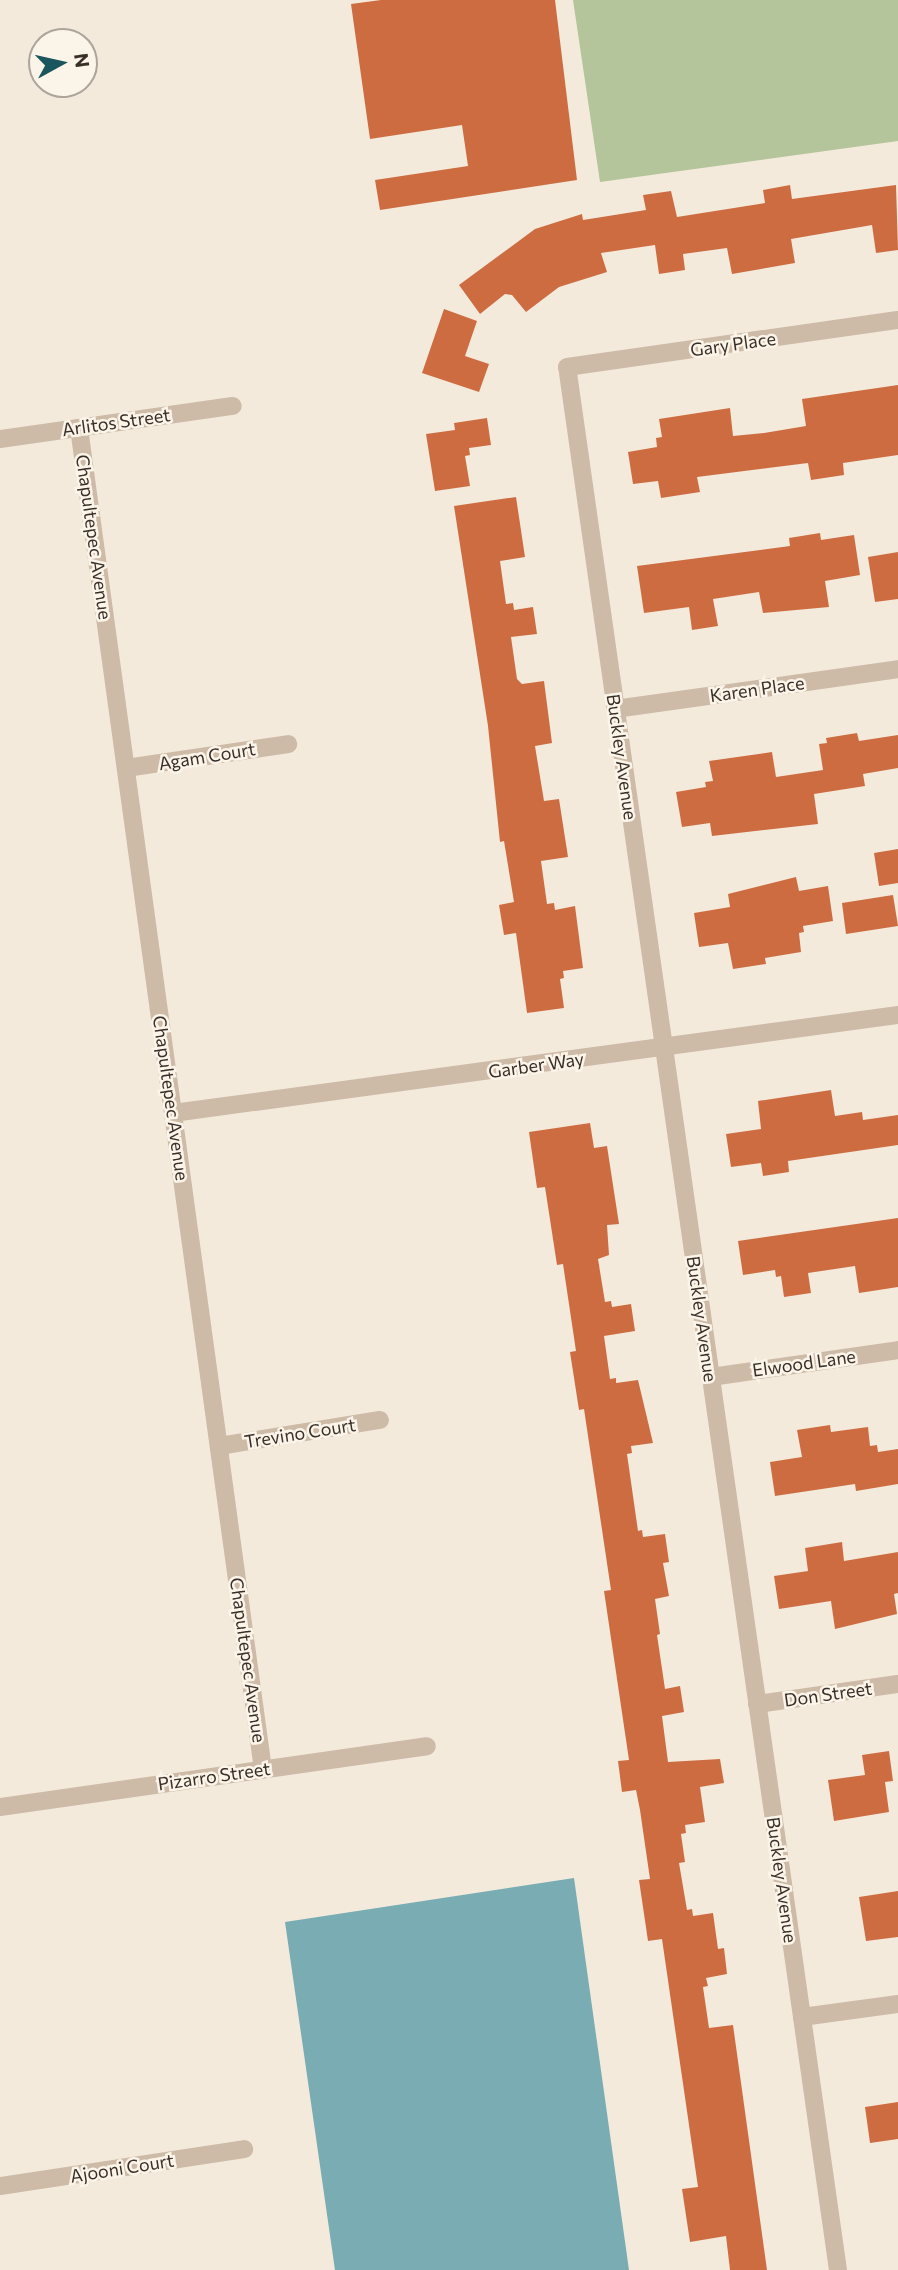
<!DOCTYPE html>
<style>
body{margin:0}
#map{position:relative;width:898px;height:2270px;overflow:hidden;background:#f4eadc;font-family:Commissioner,sans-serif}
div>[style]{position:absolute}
.green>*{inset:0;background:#b4c49b}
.water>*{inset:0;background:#79adb3}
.building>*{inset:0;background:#ce6c41}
.minor>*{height:18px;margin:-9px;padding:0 9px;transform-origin:9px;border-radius:9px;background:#cdbba7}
span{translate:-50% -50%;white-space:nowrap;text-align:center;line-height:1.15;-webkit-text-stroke:5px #fbf4e9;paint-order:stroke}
.street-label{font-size:18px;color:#392f28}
.north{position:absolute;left:28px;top:28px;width:70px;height:70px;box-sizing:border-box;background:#fbf4e9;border:2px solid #ada59c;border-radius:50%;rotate:82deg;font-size:19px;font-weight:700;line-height:28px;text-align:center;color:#392f28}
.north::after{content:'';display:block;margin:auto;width:24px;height:32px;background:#1b555e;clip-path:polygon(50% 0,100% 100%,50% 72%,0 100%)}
</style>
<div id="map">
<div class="green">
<div style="clip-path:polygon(573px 0,898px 0,898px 141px,600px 182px)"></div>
</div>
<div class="water">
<div style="clip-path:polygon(574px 1878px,629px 2270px,335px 2270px,285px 1922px)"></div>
</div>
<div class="building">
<div style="clip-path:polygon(381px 0,555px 0,577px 180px,380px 210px,375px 180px,468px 166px,462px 125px,370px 139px,351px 4px)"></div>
<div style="clip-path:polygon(790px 185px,792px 199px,896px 185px,898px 250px,876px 253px,872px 225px,791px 239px,795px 263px,732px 274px,727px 248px,683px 254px,685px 270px,659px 274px,655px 245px,601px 253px,607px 272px,559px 287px,526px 312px,512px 295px,505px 294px,480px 314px,459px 285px,535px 229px,582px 214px,583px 220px,646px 210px,643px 195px,671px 191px,677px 217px,765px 203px,763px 190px)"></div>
<div style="clip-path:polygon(444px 309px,477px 321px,465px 356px,489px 364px,479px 392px,422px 373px)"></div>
<div style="clip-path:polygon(898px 385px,898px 455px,843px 463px,844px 475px,811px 480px,808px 463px,697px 477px,700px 492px,661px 498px,658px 481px,633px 484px,628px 452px,657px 447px,656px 438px,662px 437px,659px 419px,730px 408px,733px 436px,764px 433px,806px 426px,802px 399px)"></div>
<div style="clip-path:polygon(487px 418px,491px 445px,469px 448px,470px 455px,465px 456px,470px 486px,435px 491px,426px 434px,455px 430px,454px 423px)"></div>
<div style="clip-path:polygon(516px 497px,525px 557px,500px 561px,506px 604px,513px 603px,514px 610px,533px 607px,537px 634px,511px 637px,517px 679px,522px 684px,544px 681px,552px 743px,535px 746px,544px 801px,559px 799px,568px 857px,541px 861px,547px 904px,554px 903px,555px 910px,575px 906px,583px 968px,563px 971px,564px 978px,560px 979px,564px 1008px,527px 1013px,516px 933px,504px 935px,499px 905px,514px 902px,504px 841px,500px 842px,488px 726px,454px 506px)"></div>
<div style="clip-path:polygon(820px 533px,821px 540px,854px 535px,860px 575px,825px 581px,829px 607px,763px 613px,759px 592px,713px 599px,718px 626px,692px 630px,689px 607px,644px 613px,637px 566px,790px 546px,789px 538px)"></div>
<div style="clip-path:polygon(898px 552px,898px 599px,875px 602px,868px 557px)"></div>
<div style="clip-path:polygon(857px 733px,859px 741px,898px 735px,898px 768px,863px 774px,865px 786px,814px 794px,818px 824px,712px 836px,710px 823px,682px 827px,676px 792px,706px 787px,705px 782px,713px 781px,709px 761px,772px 752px,776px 777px,823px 770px,819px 744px,827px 743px,826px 738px)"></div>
<div style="clip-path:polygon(898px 849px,898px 883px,879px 886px,874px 853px)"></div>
<div style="clip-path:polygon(796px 877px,799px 891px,828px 886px,833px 921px,803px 926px,804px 932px,799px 933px,801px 952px,765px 958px,766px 964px,733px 969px,728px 943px,699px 947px,694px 913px,730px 907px,728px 894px)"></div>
<div style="clip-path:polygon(893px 895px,898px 926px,846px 934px,842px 903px)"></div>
<div style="clip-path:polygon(831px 1090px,835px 1116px,862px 1112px,863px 1120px,898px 1115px,898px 1145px,788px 1161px,789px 1172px,763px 1176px,761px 1163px,731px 1167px,726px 1134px,761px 1129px,758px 1101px)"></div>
<div style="clip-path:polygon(590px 1123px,594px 1148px,607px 1146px,619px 1224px,607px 1225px,609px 1255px,598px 1259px,605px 1302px,611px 1301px,612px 1307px,631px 1304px,635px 1331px,604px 1336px,610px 1379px,616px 1378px,616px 1383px,638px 1380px,653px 1443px,631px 1446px,632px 1453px,627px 1454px,638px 1531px,642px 1530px,643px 1537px,665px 1534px,669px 1562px,663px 1563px,669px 1596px,655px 1599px,660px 1634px,657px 1635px,665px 1689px,680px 1686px,684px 1712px,662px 1716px,668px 1762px,720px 1759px,724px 1783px,700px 1787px,705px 1822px,685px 1825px,686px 1833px,681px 1834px,685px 1862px,679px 1863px,687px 1910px,692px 1909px,693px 1916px,713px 1913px,718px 1949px,724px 1948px,727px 1974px,706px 1978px,708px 1986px,703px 1987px,709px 2028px,733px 2025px,767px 2270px,730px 2270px,726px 2236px,690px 2242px,682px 2189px,698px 2187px,662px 1939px,648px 1941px,639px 1880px,650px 1879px,640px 1810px,636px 1790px,622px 1792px,618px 1761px,629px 1760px,604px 1591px,611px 1590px,584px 1409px,579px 1410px,570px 1352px,576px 1351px,563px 1264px,557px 1265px,545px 1187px,537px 1188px,529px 1132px)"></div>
<div style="clip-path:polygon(898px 1218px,898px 1287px,859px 1293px,855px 1266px,808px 1273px,811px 1293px,784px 1297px,781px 1276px,776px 1277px,775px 1270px,743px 1275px,738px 1241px)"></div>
<div style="clip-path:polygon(830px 1425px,831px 1432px,868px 1427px,870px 1446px,877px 1445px,878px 1452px,898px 1449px,898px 1484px,856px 1491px,855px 1484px,775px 1496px,770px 1462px,802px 1457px,797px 1430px)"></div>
<div style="clip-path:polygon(842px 1542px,844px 1561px,898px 1552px,898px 1593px,894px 1594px,897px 1614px,835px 1629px,831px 1601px,779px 1609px,774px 1576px,808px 1571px,805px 1548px)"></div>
<div style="clip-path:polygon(889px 1751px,893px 1781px,885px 1782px,889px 1812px,834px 1821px,828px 1780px,865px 1775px,862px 1755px)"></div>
<div style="clip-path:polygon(898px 1891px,898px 1937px,866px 1941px,859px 1897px)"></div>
<div style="clip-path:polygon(898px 2102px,898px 2139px,870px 2143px,865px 2107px)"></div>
</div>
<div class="minor">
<div style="left:79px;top:428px;width:1354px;rotate:82.19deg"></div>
<div style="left:0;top:439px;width:235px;rotate:-8.1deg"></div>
<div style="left:615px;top:709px;width:286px;rotate:-8deg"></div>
<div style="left:126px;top:768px;width:164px;rotate:-8.4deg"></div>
<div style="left:173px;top:1113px;width:732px;rotate:-7.7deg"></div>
<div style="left:711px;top:1377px;width:189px;rotate:-8.2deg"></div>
<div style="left:219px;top:1446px;width:163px;rotate:-9.2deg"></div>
<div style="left:757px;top:1704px;width:142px;rotate:-8.1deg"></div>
<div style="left:0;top:1807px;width:431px;rotate:-8.1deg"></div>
<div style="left:802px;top:2017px;width:97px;rotate:-7.7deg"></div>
<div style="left:0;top:2186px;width:247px;rotate:-8.6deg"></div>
<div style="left:838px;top:2270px;width:1922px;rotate:-98.1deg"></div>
<div style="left:567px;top:367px;width:334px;rotate:-8.1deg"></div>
</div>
<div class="street-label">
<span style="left:733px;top:344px;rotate:-8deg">Gary Place</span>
<span style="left:116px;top:422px;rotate:-8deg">Arlitos Street</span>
<span style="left:94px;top:537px;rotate:82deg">Chapultepec Avenue</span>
<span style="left:757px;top:689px;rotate:-8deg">Karen Place</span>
<span style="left:207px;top:756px;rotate:-9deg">Agam Court</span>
<span style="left:622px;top:757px;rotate:82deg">Buckley Avenue</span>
<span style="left:536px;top:1065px;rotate:-8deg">Garber Way</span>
<span style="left:171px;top:1098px;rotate:82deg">Chapultepec Avenue</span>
<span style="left:702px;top:1319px;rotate:82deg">Buckley Avenue</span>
<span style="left:804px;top:1363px;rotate:-8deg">Elwood Lane</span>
<span style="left:300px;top:1433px;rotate:-9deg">Trevino Court</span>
<span style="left:248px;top:1660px;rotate:82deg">Chapultepec Avenue</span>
<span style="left:828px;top:1694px;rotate:-8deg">Don Street</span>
<span style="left:214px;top:1776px;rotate:-8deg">Pizarro Street</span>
<span style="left:782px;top:1880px;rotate:82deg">Buckley Avenue</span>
<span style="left:122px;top:2168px;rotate:-9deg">Ajooni Court</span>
</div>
<div class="north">N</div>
</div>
